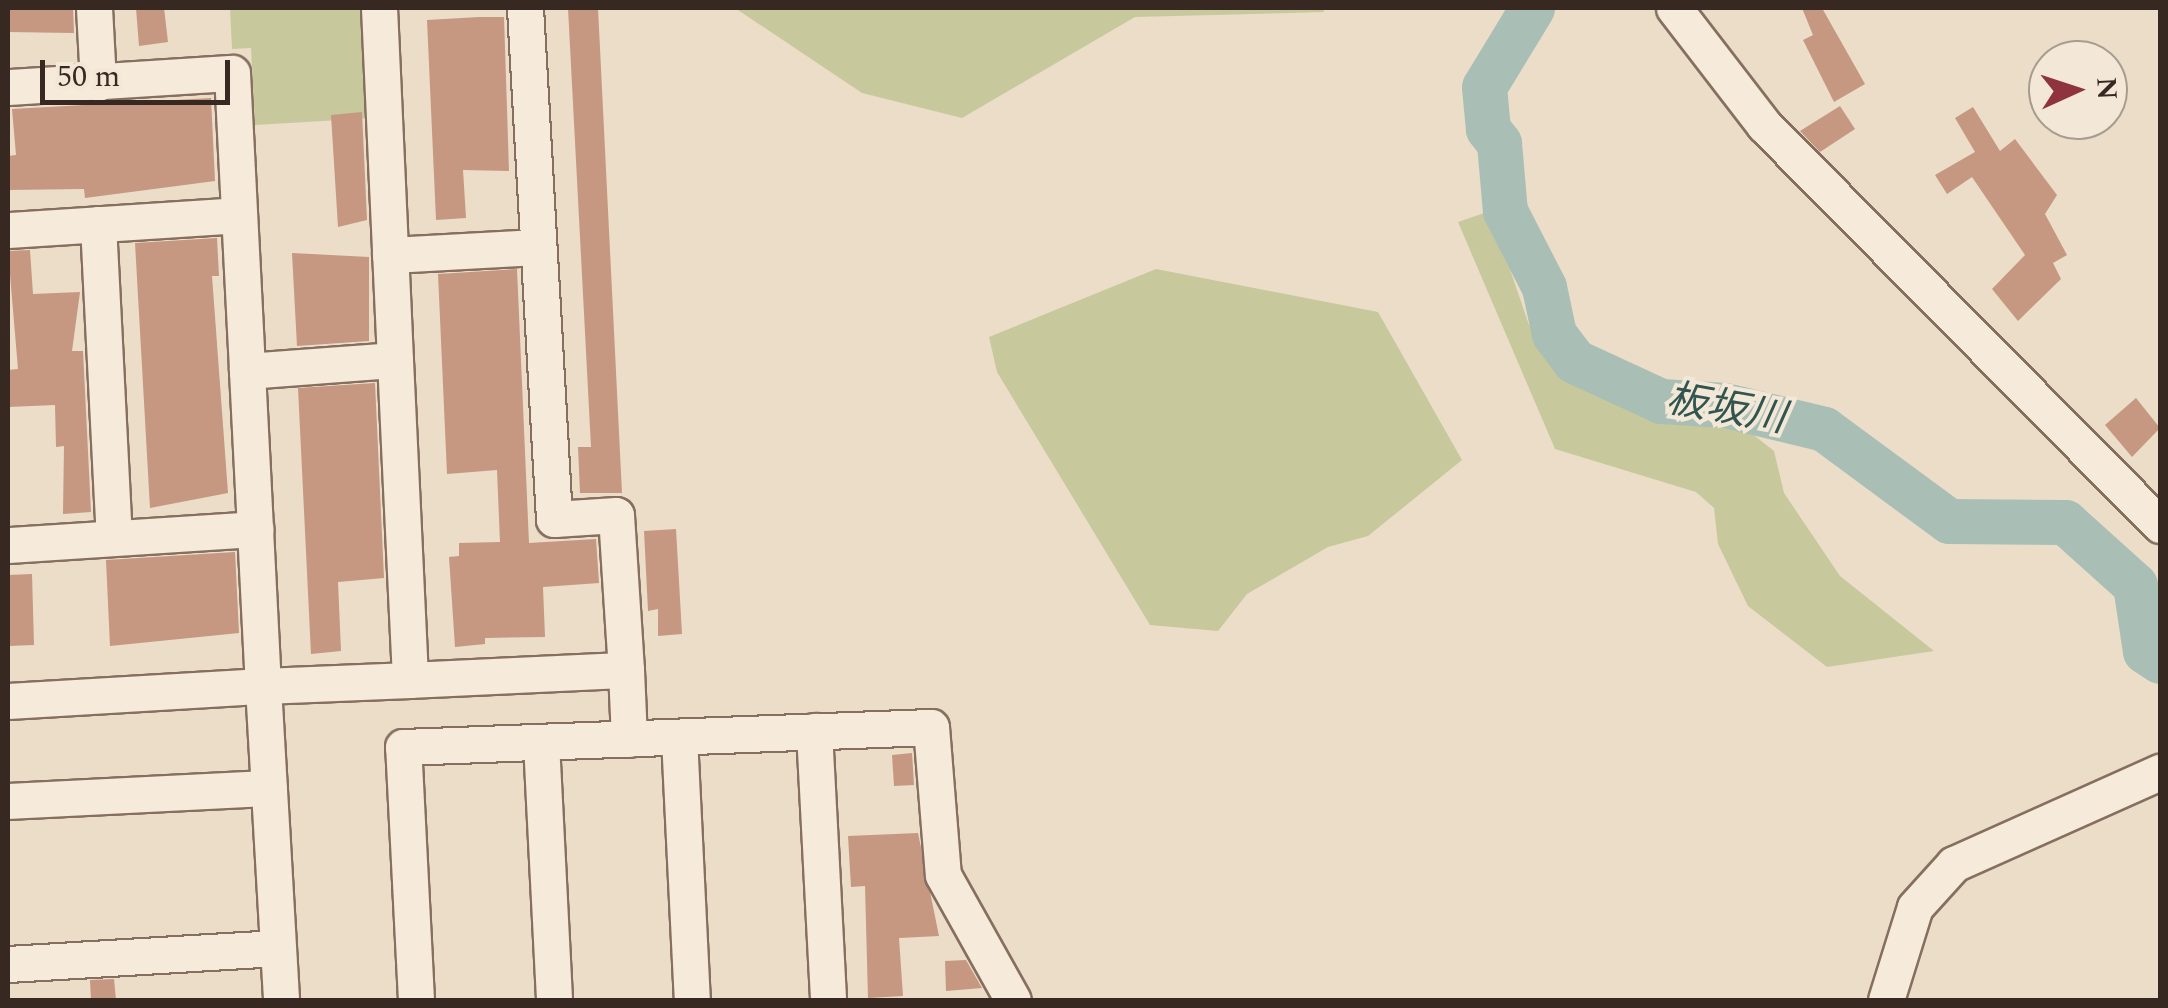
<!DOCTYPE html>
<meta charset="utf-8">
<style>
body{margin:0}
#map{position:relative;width:2168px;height:1008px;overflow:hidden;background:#ebddc8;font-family:Spectral,"Noto Sans JP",serif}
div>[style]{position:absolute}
.green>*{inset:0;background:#c8c89d}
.river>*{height:45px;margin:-22.5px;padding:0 22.5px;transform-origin:22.5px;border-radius:22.5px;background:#a9bfb6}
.building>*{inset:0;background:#c69781}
.roads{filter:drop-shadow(2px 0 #866f5f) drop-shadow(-2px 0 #866f5f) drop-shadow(0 2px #866f5f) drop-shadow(0 -2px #866f5f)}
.minor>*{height:35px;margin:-17.5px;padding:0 17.5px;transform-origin:17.5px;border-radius:17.5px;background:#f6ebdb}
span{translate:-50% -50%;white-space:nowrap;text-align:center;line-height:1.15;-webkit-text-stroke:8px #f3e8d7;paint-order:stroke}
.water-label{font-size:40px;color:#32564f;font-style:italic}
.frame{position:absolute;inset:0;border:10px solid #372921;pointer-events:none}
.north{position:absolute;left:2028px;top:40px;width:100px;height:100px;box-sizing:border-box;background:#f3e8d7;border:2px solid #a89c8e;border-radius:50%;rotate:87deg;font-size:28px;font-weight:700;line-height:40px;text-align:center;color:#372921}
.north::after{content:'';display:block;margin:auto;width:35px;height:45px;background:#8f343e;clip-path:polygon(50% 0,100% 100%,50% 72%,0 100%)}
.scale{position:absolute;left:40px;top:60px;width:190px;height:45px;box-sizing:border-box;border:5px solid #372921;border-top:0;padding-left:12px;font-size:30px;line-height:35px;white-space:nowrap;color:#372921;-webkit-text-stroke:8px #f3e8d7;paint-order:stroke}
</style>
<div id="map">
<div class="green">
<div style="clip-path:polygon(230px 8px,367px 8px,374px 118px,255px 125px,251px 48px,232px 49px)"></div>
<div style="clip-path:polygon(735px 8px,1323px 8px,1324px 12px,1135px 17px,962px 118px,862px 93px)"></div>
<div style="clip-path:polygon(1490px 211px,1529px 325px,1573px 384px,1746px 429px,1774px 451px,1784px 493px,1840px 576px,1934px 651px,1827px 667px,1748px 606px,1718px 544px,1714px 508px,1696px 492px,1555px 449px,1458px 222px)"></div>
<div style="clip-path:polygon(1156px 269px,1378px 312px,1462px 460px,1368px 536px,1328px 547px,1247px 594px,1218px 631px,1150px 625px,997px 372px,989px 337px)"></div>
</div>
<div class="river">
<div style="left:1532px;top:8px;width:92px;rotate:121.3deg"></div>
<div style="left:1484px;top:87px;width:42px;rotate:84.6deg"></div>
<div style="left:1488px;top:129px;width:18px;rotate:52deg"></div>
<div style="left:1499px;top:143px;width:68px;rotate:85deg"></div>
<div style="left:1505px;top:211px;width:85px;rotate:62.8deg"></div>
<div style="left:1544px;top:287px;width:48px;rotate:78deg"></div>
<div style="left:1554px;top:334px;width:34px;rotate:53deg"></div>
<div style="left:1574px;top:361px;width:96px;rotate:24.7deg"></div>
<div style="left:1661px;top:401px;width:64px;rotate:3.6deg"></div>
<div style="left:1725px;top:405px;width:102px;rotate:13.6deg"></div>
<div style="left:1824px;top:429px;width:155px;rotate:36.4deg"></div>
<div style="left:1949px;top:521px;width:116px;rotate:0.5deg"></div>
<div style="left:2065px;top:522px;width:94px;rotate:42deg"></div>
<div style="left:2135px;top:585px;width:67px;rotate:81.4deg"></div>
<div style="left:2145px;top:651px;width:18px;rotate:34deg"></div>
</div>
<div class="building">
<div style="clip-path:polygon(8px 8px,73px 8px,74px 33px,8px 32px)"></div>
<div style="clip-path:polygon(136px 8px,164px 8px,168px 42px,139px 46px)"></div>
<div style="clip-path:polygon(568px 8px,598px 8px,622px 493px,580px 493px,578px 447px,591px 447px)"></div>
<div style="clip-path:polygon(1802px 8px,1822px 8px,1865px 84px,1834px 102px,1803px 40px,1813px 35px)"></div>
<div style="clip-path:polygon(479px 17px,504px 17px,509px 171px,463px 170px,466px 218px,436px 220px,427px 20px)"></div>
<div style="clip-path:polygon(211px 98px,215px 181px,85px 198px,84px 189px,8px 190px,8px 156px,16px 155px,12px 109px)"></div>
<div style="clip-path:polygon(1840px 106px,1855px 129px,1820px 152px,1800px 131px)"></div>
<div style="clip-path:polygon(1973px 107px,2000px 151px,2015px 139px,2057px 195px,2045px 214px,2067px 255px,2053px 263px,2061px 279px,2018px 321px,1992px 289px,2025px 255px,1972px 177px,1947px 194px,1935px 175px,1975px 152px,1955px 118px)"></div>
<div style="clip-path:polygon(362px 112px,367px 220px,338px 227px,331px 115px)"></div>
<div style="clip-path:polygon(217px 238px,219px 276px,212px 276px,228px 493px,150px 508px,135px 243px)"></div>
<div style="clip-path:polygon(30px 250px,33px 294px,80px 292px,72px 351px,83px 351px,91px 512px,63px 514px,64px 446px,56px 447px,55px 405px,8px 407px,8px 370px,18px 369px,8px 251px)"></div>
<div style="clip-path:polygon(292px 253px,369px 257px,369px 341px,297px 346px)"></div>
<div style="clip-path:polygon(517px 269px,529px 543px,596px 539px,599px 583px,543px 587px,545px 637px,485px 638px,485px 644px,455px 647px,449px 557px,459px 556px,459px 543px,500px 542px,497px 470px,447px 474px,438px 274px)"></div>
<div style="clip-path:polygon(375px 383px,384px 578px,338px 582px,341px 651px,311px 654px,298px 388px)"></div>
<div style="clip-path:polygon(2136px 398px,2160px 428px,2132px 457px,2105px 425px)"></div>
<div style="clip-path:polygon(676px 529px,682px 634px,658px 636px,658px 609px,648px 611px,644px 531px)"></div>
<div style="clip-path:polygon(235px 552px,239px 633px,110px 646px,106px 560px)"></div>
<div style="clip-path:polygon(32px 574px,34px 645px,8px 646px,8px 575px)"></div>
<div style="clip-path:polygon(912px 753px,914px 785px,894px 786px,892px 755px)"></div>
<div style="clip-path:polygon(918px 833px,939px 936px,899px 938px,903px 996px,868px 998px,865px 886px,851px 887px,848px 836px)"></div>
<div style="clip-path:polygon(966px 960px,982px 988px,946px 991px,945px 961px)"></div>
<div style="clip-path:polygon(114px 979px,116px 1000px,91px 1000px,90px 980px)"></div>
</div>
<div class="roads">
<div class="minor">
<div style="left:94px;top:8px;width:75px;rotate:86.9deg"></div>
<div style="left:1674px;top:8px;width:148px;rotate:52.4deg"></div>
<div style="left:1764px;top:125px;width:563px;rotate:45.29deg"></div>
<div style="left:8px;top:87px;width:224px;rotate:-3.6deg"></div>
<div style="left:232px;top:73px;width:298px;rotate:87.1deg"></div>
<div style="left:247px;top:371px;width:148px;rotate:-4.3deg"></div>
<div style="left:395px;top:360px;width:352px;rotate:-92.6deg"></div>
<div style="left:98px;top:224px;width:314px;rotate:87.1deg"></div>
<div style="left:8px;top:230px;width:231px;rotate:-3.7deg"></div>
<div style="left:390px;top:255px;width:148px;rotate:-3.1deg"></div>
<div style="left:395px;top:360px;width:320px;rotate:87.3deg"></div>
<div style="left:410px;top:680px;width:216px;rotate:-2.7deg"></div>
<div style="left:626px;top:670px;width:155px;rotate:-93.7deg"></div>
<div style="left:616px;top:515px;width:62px;rotate:176.3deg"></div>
<div style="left:554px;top:519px;width:512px;rotate:-93.25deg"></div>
<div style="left:247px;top:371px;width:315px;rotate:87.1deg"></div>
<div style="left:263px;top:686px;width:147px;rotate:-2.3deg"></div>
<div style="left:8px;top:545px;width:248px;rotate:-3.7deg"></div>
<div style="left:626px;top:670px;width:69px;rotate:87.5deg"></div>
<div style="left:8px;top:701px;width:255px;rotate:-3.4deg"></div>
<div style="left:263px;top:686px;width:315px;rotate:86.7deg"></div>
<div style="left:814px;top:731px;width:269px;rotate:87deg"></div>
<div style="left:679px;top:737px;width:263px;rotate:87.2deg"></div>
<div style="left:541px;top:742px;width:258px;rotate:87.1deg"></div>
<div style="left:8px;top:801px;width:261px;rotate:-2.9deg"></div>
<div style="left:8px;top:964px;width:270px;rotate:-3.4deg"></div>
<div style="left:416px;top:1000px;width:253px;rotate:-92.9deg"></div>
<div style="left:403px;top:747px;width:528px;rotate:-2.17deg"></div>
<div style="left:931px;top:727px;width:148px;rotate:85.4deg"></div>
<div style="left:943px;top:875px;width:143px;rotate:60.8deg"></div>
<div style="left:1886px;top:1000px;width:97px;rotate:-72.7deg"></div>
<div style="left:1915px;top:907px;width:58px;rotate:-47.8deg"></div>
<div style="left:1954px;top:864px;width:226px;rotate:-24.1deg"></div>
</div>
</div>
<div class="water-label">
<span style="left:1726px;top:410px;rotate:10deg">板坂川</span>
</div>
<div class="frame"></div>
<div class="north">N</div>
<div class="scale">50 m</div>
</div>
